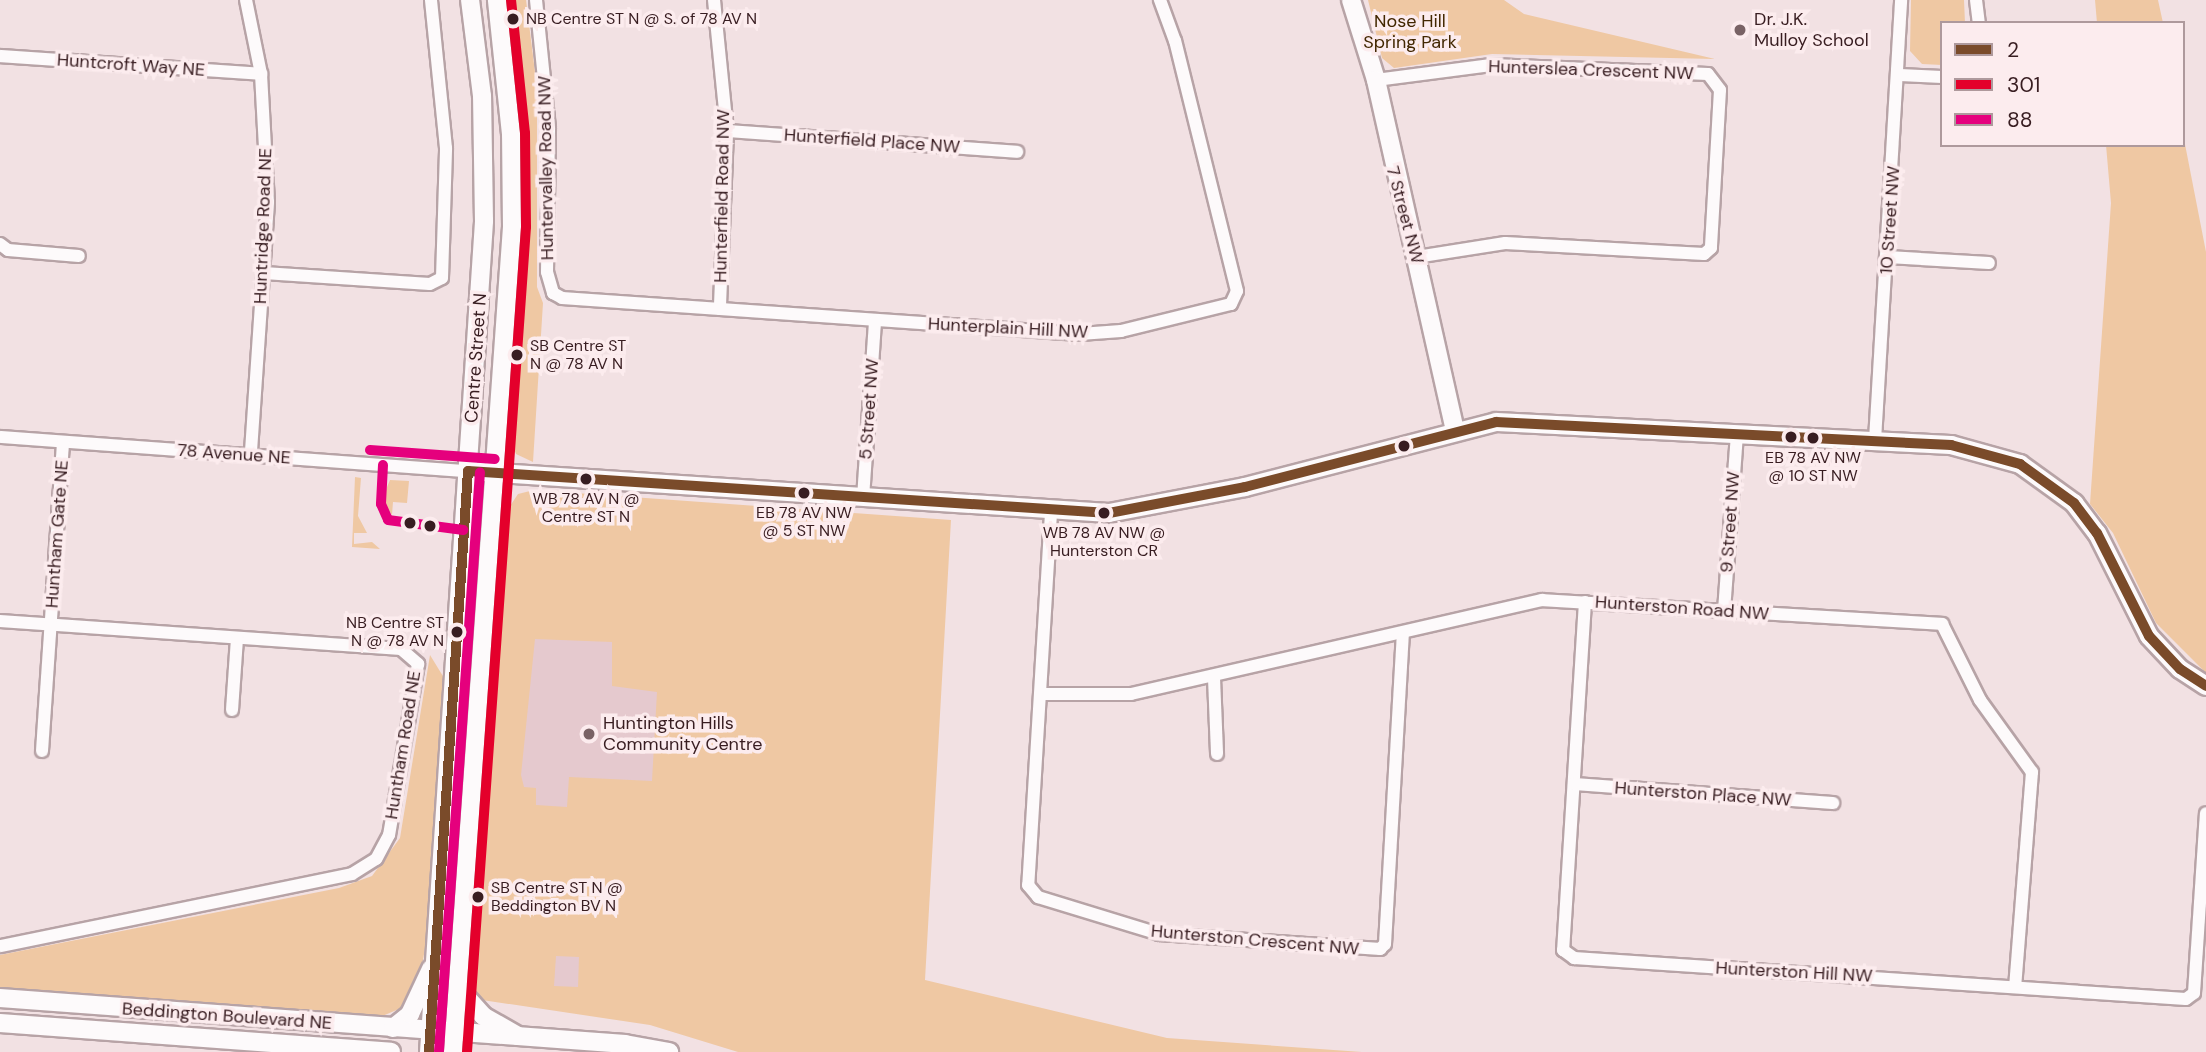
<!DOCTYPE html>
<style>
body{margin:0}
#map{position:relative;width:2206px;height:1052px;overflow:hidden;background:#f2e1e3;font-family:"DM Sans",sans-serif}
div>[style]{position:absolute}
.green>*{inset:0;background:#efc8a3}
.building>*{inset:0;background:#e5c9ce}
.roads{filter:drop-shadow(2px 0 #b7a3a6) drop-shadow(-2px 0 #b7a3a6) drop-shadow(0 2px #b7a3a6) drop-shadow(0 -2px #b7a3a6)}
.street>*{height:12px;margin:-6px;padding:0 6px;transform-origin:6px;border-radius:6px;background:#fdfafb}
.secondary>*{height:18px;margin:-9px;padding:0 9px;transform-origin:9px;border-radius:9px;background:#fdfafb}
.bus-1>*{height:10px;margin:-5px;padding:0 5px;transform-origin:5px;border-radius:5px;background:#7a4b2a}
.bus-2>*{height:10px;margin:-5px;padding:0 5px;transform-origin:5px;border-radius:5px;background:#e4002b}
.bus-3>*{height:10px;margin:-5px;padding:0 5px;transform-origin:5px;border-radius:5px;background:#e5007d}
.dots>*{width:19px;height:19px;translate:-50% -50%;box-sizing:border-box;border:4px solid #fcecee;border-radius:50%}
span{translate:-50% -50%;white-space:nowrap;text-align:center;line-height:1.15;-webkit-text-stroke:7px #fcecee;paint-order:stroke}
.bus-label{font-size:16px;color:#381d21}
.left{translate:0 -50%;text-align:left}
.right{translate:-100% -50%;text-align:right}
.poi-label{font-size:18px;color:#381d21}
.park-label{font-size:18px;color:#422701}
.street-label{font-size:18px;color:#381d21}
.legend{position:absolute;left:1940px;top:21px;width:245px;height:126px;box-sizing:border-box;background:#fcecee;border:2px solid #ae999c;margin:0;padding:9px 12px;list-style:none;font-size:21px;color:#381d21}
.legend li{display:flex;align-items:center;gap:14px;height:35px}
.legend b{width:35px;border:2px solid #ae999c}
</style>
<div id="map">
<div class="green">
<div style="clip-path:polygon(506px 0,526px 0,537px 88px,537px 287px,543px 303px,533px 462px,516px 454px,508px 434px,520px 131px)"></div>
<div style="clip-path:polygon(1368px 0,1504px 0,1524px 14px,1715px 59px,1492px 54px,1394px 68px,1382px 58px)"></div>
<div style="clip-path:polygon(1911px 0,1964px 0,1965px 23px,1942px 23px,1942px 65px,1922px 64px,1910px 51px)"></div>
<div style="clip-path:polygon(2095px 0,2158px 0,2163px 23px,2097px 23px)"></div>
<div style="clip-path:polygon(2183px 134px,2206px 252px,2206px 673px,2156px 623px,2113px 533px,2090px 504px,2111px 203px,2106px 145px,2183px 145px)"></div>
<div style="clip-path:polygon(355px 477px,361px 478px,358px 516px,367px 533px,354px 533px,354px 544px,372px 542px,380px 549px,352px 547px)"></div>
<div style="clip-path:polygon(390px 480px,409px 481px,407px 503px,393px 502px,392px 515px,382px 499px)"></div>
<div style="clip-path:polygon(534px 490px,951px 520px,925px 980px,1167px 1038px,1362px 1052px,738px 1052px,650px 1025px,482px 1000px,474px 987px,510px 506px,518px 494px)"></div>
<div style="clip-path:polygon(430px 655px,449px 686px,432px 906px,420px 978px,406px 1006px,380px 1017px,0 989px,0 955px,339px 888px,372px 876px,400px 838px)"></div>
</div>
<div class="building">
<div style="clip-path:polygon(535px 639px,612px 642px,612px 686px,657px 692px,652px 781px,569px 777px,567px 807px,536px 805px,536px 788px,524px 787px,521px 775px)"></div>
<div style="clip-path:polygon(556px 956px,579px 957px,578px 987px,554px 986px)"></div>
</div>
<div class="roads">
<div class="street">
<div style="left:246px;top:0;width:76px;rotate:78.5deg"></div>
<div style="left:261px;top:74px;width:128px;rotate:86.9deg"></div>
<div style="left:268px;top:202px;width:253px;rotate:93.9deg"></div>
<div style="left:536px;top:0;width:130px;rotate:84.2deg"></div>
<div style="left:549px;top:129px;width:143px;rotate:90.8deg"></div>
<div style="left:547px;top:272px;width:22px;rotate:74deg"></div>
<div style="left:553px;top:293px;width:10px;rotate:29deg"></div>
<div style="left:562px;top:298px;width:519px;rotate:3.98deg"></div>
<div style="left:1080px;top:334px;width:41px;rotate:-4.2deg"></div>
<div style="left:1121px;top:331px;width:113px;rotate:-13.8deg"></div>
<div style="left:1231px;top:304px;width:14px;rotate:-65deg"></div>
<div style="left:1237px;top:291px;width:258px;rotate:-103.9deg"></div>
<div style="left:1175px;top:41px;width:44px;rotate:-110.1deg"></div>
<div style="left:714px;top:0;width:132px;rotate:84.3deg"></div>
<div style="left:727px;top:131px;width:178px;rotate:92.3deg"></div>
<div style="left:1976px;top:0;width:23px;rotate:83deg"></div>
<div style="left:0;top:56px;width:262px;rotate:3.9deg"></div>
<div style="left:1900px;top:75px;width:42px;rotate:2.7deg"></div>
<div style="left:1376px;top:80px;width:116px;rotate:-7.4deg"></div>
<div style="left:1491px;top:65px;width:217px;rotate:2.4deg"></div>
<div style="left:1708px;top:74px;width:20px;rotate:53deg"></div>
<div style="left:1720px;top:90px;width:158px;rotate:93.3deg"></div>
<div style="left:1711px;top:248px;width:9px;rotate:139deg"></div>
<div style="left:1704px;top:254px;width:199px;rotate:-176.8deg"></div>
<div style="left:1505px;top:243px;width:89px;rotate:171deg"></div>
<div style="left:727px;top:131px;width:291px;rotate:4.1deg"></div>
<div style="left:0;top:244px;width:10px;rotate:37deg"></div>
<div style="left:8px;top:250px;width:71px;rotate:4.8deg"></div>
<div style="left:1888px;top:257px;width:101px;rotate:3.4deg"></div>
<div style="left:264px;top:273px;width:166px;rotate:3.8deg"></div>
<div style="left:430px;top:284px;width:13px;rotate:-27deg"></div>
<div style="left:442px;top:278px;width:130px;rotate:-88.2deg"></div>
<div style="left:446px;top:148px;width:149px;rotate:-95.8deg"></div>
<div style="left:0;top:437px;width:469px;rotate:4.2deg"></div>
<div style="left:1875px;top:440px;width:441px;rotate:-86.6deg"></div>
<div style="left:863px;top:498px;width:177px;rotate:-86.1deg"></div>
<div style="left:1051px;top:513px;width:373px;rotate:93.5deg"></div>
<div style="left:1028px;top:885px;width:16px;rotate:50deg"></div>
<div style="left:1038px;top:897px;width:127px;rotate:17deg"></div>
<div style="left:1159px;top:934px;width:222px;rotate:3.9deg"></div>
<div style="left:1380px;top:949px;width:7px;rotate:-45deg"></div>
<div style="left:1385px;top:944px;width:311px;rotate:-86.7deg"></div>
<div style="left:1585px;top:602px;width:349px;rotate:93.6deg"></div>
<div style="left:1563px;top:950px;width:14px;rotate:36deg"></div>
<div style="left:1574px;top:958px;width:613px;rotate:3.83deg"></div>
<div style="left:2186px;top:999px;width:10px;rotate:-37deg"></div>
<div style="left:2194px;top:993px;width:180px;rotate:-86.2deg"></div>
<div style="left:1724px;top:611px;width:179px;rotate:-85.8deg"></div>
<div style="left:0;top:621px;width:402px;rotate:4deg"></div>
<div style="left:401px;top:649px;width:23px;rotate:41deg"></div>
<div style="left:418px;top:664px;width:173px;rotate:99.6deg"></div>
<div style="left:389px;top:835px;width:27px;rotate:118deg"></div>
<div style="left:376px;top:859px;width:28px;rotate:148deg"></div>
<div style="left:352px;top:874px;width:359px;rotate:168.4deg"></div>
<div style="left:1214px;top:678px;width:76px;rotate:87.7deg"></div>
<div style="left:1043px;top:694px;width:88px"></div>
<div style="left:1131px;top:694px;width:422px;rotate:-12.9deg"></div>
<div style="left:1542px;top:600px;width:401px;rotate:3.4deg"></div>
<div style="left:1942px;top:624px;width:85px;rotate:63.4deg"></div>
<div style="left:1980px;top:700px;width:89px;rotate:54.2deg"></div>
<div style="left:2032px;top:772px;width:215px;rotate:94.5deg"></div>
<div style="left:232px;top:710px;width:72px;rotate:-86deg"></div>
<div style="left:42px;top:751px;width:309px;rotate:-86.1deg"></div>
<div style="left:1574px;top:784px;width:260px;rotate:4.2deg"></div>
</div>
<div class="secondary">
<div style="left:1351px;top:0;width:84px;rotate:72.6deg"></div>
<div style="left:1376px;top:80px;width:360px;rotate:77.3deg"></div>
<div style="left:468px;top:471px;width:642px;rotate:3.75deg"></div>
<div style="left:1109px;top:513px;width:138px;rotate:-10.8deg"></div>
<div style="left:1245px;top:487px;width:259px;rotate:-14.5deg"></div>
<div style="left:1496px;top:422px;width:456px;rotate:2.9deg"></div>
<div style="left:1951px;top:445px;width:72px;rotate:15.4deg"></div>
<div style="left:2020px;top:464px;width:67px;rotate:35.8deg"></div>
<div style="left:2074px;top:503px;width:38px;rotate:53deg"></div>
<div style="left:2097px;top:533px;width:115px;rotate:63.2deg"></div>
<div style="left:2149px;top:636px;width:45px;rotate:46.8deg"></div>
<div style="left:2180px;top:669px;width:31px;rotate:33deg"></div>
<div style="left:459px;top:989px;width:36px;rotate:48deg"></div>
<div style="left:483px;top:1016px;width:40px;rotate:29.7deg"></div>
<div style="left:0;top:998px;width:627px;rotate:4.21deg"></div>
<div style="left:625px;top:1044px;width:45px;rotate:10.3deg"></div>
<div style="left:0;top:1023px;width:392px;rotate:4.2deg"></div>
<div style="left:393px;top:1028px;width:22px;rotate:-39deg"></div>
<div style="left:410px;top:1014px;width:50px;rotate:-65deg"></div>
<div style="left:429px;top:1052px;width:833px;rotate:-86.21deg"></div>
<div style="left:484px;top:221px;width:125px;rotate:-90.9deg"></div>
<div style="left:482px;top:96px;width:97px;rotate:-97.1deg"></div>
<div style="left:453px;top:1052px;width:828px;rotate:-85.91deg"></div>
<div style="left:512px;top:226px;width:92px;rotate:-90.6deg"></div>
<div style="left:511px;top:134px;width:135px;rotate:-96deg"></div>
</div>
</div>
<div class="bus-1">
<div style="left:429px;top:1052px;width:582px;rotate:-86.16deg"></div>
<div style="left:468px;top:471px;width:642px;rotate:3.75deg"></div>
<div style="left:1109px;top:513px;width:138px;rotate:-10.8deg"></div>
<div style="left:1245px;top:487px;width:259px;rotate:-14.5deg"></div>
<div style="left:1496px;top:422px;width:456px;rotate:2.9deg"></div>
<div style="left:1951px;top:445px;width:72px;rotate:15.4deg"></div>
<div style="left:2020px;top:464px;width:67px;rotate:35.8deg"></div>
<div style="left:2074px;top:503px;width:38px;rotate:53deg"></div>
<div style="left:2097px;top:533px;width:115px;rotate:63.2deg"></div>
<div style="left:2149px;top:636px;width:45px;rotate:46.8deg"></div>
<div style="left:2180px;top:669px;width:31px;rotate:33deg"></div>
</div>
<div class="bus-2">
<div style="left:467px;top:1052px;width:827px;rotate:-85.91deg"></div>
<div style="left:526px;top:227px;width:94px;rotate:-90.6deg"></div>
<div style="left:525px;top:133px;width:134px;rotate:-96deg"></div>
</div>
<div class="bus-3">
<div style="left:370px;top:450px;width:125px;rotate:4.1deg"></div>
<div style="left:383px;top:465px;width:39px;rotate:93deg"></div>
<div style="left:381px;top:504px;width:17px;rotate:66deg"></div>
<div style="left:388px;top:520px;width:76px;rotate:7.6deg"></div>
<div style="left:439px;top:1051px;width:580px;rotate:-85.95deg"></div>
</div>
<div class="dots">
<div style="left:513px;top:19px;background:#381d21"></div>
<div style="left:1740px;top:30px;background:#796265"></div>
<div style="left:517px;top:355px;background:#381d21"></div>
<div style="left:1791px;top:437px;background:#381d21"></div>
<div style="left:1813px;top:438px;background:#381d21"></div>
<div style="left:1404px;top:446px;background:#381d21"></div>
<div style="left:586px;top:479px;background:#381d21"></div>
<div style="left:804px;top:493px;background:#381d21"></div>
<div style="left:1104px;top:513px;background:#381d21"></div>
<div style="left:410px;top:523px;background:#381d21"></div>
<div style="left:430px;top:526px;background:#381d21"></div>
<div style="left:457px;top:632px;background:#381d21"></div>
<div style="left:589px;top:734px;background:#796265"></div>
<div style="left:478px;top:897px;background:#381d21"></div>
</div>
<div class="bus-label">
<span class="left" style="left:526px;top:19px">NB Centre ST N @ S. of 78 AV N</span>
<span class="left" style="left:530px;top:355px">SB Centre ST<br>N @ 78 AV N</span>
<span style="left:1813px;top:467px">EB 78 AV NW<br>@ 10 ST NW</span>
<span style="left:586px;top:508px">WB 78 AV N @<br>Centre ST N</span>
<span style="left:804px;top:522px">EB 78 AV NW<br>@ 5 ST NW</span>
<span style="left:1104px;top:542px">WB 78 AV NW @<br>Hunterston CR</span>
<span class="right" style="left:444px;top:632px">NB Centre ST<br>N @ 78 AV N</span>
<span class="left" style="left:491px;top:897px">SB Centre ST N @<br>Beddington BV N</span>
</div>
<div class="poi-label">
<span class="left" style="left:1754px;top:30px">Dr. J.K.<br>Mulloy School</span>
<span class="left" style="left:603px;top:734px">Huntington Hills<br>Community Centre</span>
</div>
<div class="park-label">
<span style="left:1410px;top:32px">Nose Hill<br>Spring Park</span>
</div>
<div class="street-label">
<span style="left:131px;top:65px;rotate:4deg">Huntcroft Way NE</span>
<span style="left:1591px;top:70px;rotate:2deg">Hunterslea Crescent NW</span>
<span style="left:872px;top:141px;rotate:4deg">Hunterfield Place NW</span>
<span style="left:546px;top:168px;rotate:-91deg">Huntervalley Road NW</span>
<span style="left:722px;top:196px;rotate:-89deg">Hunterfield Road NW</span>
<span style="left:1405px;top:215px;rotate:75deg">7 Street NW</span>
<span style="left:1890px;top:220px;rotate:-86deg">10 Street NW</span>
<span style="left:263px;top:226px;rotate:-88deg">Huntridge Road NE</span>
<span style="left:1008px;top:328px;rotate:3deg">Hunterplain Hill NW</span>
<span style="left:476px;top:358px;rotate:-86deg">Centre Street N</span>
<span style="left:869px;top:409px;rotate:-86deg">5 Street NW</span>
<span style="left:234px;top:454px;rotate:4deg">78 Avenue NE</span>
<span style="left:1730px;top:522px;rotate:-86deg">9 Street NW</span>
<span style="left:57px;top:534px;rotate:-86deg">Huntham Gate NE</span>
<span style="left:1682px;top:608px;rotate:4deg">Hunterston Road NW</span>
<span style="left:403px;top:745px;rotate:-81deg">Huntham Road NE</span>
<span style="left:1703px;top:794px;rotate:4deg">Hunterston Place NW</span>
<span style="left:1255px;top:940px;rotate:5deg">Hunterston Crescent NW</span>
<span style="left:1794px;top:972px;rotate:3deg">Hunterston Hill NW</span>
<span style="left:227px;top:1016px;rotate:4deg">Beddington Boulevard NE</span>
</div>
<ul class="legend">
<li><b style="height:9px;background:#7a4b2a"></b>2</li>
<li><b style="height:9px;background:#e4002b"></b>301</li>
<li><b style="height:9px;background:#e5007d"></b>88</li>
</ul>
</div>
